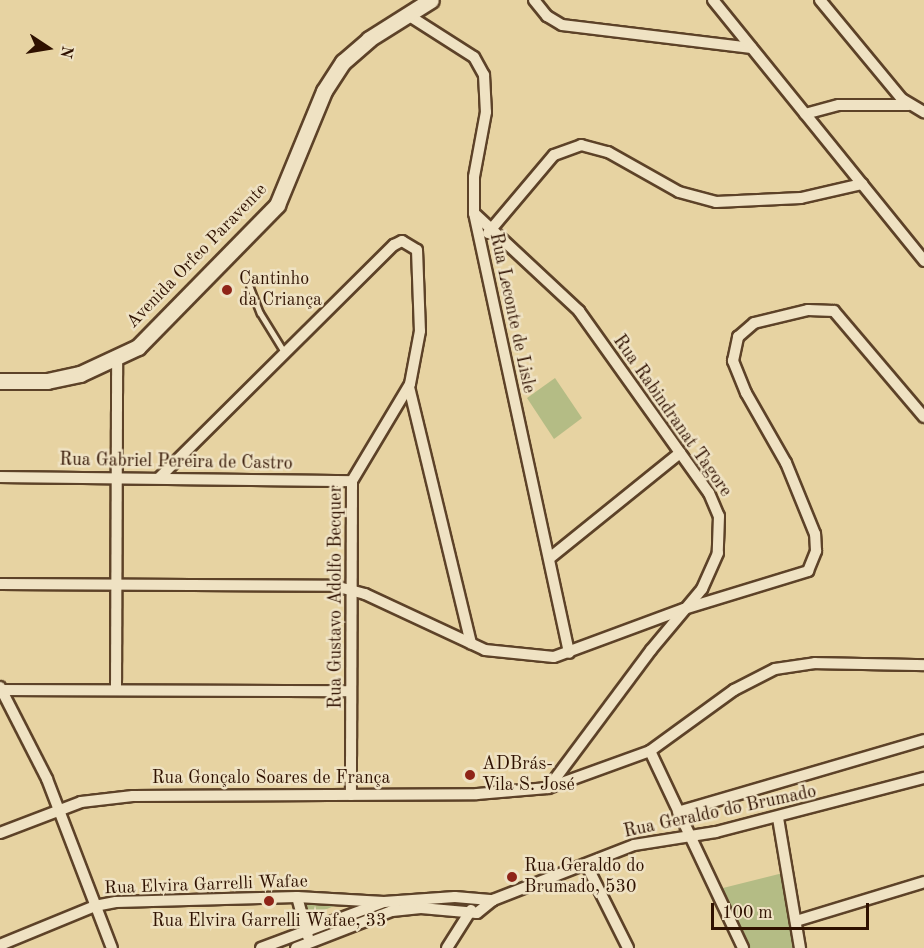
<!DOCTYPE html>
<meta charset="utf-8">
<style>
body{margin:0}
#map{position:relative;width:924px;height:948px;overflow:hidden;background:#e7d3a2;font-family:"Old Standard TT",serif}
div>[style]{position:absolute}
.green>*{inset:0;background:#b4bc85}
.roads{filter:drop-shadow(2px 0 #5d4228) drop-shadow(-2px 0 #5d4228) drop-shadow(0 2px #5d4228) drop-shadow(0 -2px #5d4228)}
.service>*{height:5px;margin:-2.5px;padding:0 2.5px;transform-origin:2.5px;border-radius:2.5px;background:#efe2c3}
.minor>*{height:10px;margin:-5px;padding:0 5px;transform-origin:5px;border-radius:5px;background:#efe2c3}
.secondary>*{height:15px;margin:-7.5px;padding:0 7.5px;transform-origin:7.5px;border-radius:7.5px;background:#efe2c3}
.dots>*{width:16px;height:16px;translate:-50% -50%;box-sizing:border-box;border:3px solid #efe2c3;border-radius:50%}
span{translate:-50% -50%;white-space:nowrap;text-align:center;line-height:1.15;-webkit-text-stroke:5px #efe2c3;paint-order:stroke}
.street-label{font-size:18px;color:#2f1100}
.poi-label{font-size:18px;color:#2f1100}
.left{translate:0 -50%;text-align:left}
.north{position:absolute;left:18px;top:18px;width:60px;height:60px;-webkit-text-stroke:4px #efe2c3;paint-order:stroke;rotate:102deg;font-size:16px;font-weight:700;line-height:24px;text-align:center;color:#2f1100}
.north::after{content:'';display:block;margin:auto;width:21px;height:27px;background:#2f1100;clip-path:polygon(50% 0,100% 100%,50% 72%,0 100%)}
.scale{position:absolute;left:711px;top:903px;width:158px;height:27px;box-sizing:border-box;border:3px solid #2f1100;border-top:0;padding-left:8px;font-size:18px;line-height:21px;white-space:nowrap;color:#2f1100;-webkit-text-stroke:4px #efe2c3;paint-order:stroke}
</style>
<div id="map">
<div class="green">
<div style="clip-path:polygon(555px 378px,582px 418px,554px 439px,527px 398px)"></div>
<div style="clip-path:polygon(787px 872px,800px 948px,746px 948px,719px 889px)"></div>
<div style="clip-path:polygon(305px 902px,339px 904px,310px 916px,305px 913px)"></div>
</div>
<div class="roads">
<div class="service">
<div style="left:249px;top:285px;width:30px;rotate:69deg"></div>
<div style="left:260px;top:313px;width:46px;rotate:58.4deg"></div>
</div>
<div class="minor">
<div style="left:534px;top:0;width:21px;rotate:51deg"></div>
<div style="left:547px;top:16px;width:17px;rotate:31deg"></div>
<div style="left:562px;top:25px;width:191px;rotate:6.9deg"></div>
<div style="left:713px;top:0;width:336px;rotate:51deg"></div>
<div style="left:820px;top:0;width:129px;rotate:50.4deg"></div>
<div style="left:902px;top:99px;width:26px;rotate:31deg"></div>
<div style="left:408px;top:15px;width:78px;rotate:32.5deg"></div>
<div style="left:474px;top:57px;width:21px;rotate:61deg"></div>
<div style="left:484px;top:75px;width:37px;rotate:87deg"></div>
<div style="left:486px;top:112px;width:66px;rotate:100.5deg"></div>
<div style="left:474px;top:177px;width:36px;rotate:90deg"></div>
<div style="left:474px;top:213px;width:450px;rotate:77.8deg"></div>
<div style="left:805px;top:114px;width:35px;rotate:-15deg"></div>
<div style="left:839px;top:105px;width:70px"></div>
<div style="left:474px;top:213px;width:144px;rotate:43deg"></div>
<div style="left:579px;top:311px;width:224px;rotate:54.5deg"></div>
<div style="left:709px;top:493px;width:25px;rotate:67deg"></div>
<div style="left:719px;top:516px;width:37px;rotate:92deg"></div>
<div style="left:718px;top:553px;width:39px;rotate:114deg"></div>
<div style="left:702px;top:589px;width:80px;rotate:129.9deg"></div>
<div style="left:651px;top:650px;width:172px;rotate:126.7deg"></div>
<div style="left:488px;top:233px;width:102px;rotate:-49.8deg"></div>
<div style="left:554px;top:155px;width:29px;rotate:-20deg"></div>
<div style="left:581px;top:145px;width:28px;rotate:15deg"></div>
<div style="left:608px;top:152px;width:81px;rotate:29.4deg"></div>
<div style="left:679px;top:192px;width:38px;rotate:15deg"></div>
<div style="left:716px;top:202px;width:85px;rotate:-2.7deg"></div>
<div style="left:801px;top:198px;width:63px;rotate:-12.9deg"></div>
<div style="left:409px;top:387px;width:264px;rotate:76.4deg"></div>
<div style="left:0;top:477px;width:352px;rotate:0.7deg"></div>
<div style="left:159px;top:478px;width:331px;rotate:-44.8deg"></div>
<div style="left:394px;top:245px;width:9px;rotate:-27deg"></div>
<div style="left:402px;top:241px;width:17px;rotate:31deg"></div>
<div style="left:417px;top:250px;width:81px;rotate:87.9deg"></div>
<div style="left:420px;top:331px;width:54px;rotate:100.7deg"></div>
<div style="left:410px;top:384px;width:113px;rotate:120.9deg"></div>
<div style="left:352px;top:481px;width:314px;rotate:90.2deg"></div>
<div style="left:551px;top:557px;width:166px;rotate:-38.9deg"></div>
<div style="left:0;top:584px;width:335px;rotate:0.3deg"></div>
<div style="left:335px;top:586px;width:31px;rotate:15deg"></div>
<div style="left:365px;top:594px;width:132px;rotate:25deg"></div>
<div style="left:485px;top:650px;width:69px;rotate:5.8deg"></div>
<div style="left:554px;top:657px;width:139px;rotate:-20.3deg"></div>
<div style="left:684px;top:609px;width:130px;rotate:-17deg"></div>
<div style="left:808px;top:571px;width:22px;rotate:-68deg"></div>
<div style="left:816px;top:551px;width:17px;rotate:-93deg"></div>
<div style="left:815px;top:534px;width:77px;rotate:-112.2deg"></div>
<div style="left:786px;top:463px;width:81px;rotate:-119.7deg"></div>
<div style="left:746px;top:393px;width:35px;rotate:-112deg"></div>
<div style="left:733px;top:361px;width:25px;rotate:-78deg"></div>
<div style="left:738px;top:337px;width:21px;rotate:-41deg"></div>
<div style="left:754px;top:323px;width:56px;rotate:-13.5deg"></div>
<div style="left:808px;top:310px;width:26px;rotate:2deg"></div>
<div style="left:834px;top:311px;width:139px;rotate:49.7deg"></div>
<div style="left:0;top:687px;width:103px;rotate:62.9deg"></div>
<div style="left:47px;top:779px;width:181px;rotate:69deg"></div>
<div style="left:116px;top:689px;width:330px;rotate:-89.8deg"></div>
<div style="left:2px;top:690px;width:349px;rotate:0.2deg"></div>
<div style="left:650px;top:751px;width:218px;rotate:64.7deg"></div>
<div style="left:678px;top:812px;width:256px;rotate:-16.3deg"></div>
<div style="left:778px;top:818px;width:132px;rotate:80.4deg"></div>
<div style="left:0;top:833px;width:87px;rotate:-20.9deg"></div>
<div style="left:81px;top:802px;width:52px;rotate:-6.6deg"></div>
<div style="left:133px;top:796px;width:344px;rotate:-0.3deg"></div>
<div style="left:477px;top:794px;width:71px;rotate:-4.8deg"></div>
<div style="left:548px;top:788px;width:109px;rotate:-19.9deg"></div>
<div style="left:650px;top:751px;width:104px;rotate:-36deg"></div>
<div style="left:734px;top:690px;width:46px;rotate:-27.1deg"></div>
<div style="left:775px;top:669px;width:40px;rotate:-8.5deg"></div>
<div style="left:815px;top:663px;width:109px;rotate:1.1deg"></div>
<div style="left:586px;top:864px;width:94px;rotate:63.4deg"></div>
<div style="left:297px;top:897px;width:41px;rotate:74.6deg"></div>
<div style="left:796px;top:921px;width:134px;rotate:-16.9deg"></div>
<div style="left:0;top:945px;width:103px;rotate:-22.3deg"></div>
<div style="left:95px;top:906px;width:21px;rotate:-11deg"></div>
<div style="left:116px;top:902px;width:181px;rotate:-1.6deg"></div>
<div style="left:297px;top:897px;width:87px;rotate:3.3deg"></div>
<div style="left:261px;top:948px;width:131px;rotate:-20.5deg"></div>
<div style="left:384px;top:902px;width:71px;rotate:-4deg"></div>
<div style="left:455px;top:897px;width:38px;rotate:5deg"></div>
<div style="left:296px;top:948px;width:103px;rotate:-21.1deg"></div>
<div style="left:392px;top:911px;width:29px;rotate:-6deg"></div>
<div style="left:421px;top:908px;width:56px;rotate:5.1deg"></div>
<div style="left:477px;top:913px;width:21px;rotate:-39deg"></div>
<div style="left:493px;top:900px;width:151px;rotate:-21.3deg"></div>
<div style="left:634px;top:845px;width:83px;rotate:-9deg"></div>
<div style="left:716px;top:832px;width:215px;rotate:-14.6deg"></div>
<div style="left:447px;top:948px;width:45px;rotate:-57.7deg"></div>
</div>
<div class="secondary">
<div style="left:0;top:381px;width:47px"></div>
<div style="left:47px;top:381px;width:34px;rotate:-12deg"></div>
<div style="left:80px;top:374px;width:64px;rotate:-25deg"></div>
<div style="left:138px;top:347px;width:199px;rotate:-45.6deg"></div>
<div style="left:277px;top:205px;width:123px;rotate:-67.6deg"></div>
<div style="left:324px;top:91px;width:35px;rotate:-57deg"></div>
<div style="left:343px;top:62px;width:35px;rotate:-41deg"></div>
<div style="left:369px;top:39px;width:73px;rotate:-32.2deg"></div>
</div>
</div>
<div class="dots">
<div style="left:227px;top:290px;background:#8f2418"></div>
<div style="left:470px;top:775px;background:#8f2418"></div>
<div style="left:512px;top:877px;background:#8f2418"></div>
<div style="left:269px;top:901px;background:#8f2418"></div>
</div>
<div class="street-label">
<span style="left:197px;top:256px;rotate:-46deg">Avenida Orfeo Paravente</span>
<span style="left:512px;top:313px;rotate:78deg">Rua Leconte de Lisle</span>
<span style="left:672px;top:416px;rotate:55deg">Rua Rabindranat Tagore</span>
<span style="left:176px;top:462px;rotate:1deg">Rua Gabriel Pereira de Castro</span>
<span style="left:336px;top:597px;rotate:-90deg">Rua Gustavo Adolfo Becquer</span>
<span style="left:271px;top:778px">Rua Gonçalo Soares de França</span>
<span style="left:720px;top:812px;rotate:-12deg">Rua Geraldo do Brumado</span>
<span style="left:206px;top:885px;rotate:-2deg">Rua Elvira Garrelli Wafae</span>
</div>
<div class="poi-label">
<span class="left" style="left:239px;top:290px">Cantinho<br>da Criança</span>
<span class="left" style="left:482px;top:775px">ADBrás-<br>Vila S. José</span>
<span class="left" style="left:524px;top:877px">Rua Geraldo do<br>Brumado, 530</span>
<span style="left:269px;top:921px">Rua Elvira Garrelli Wafae, 33</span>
</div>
<div class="north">N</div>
<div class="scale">100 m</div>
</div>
